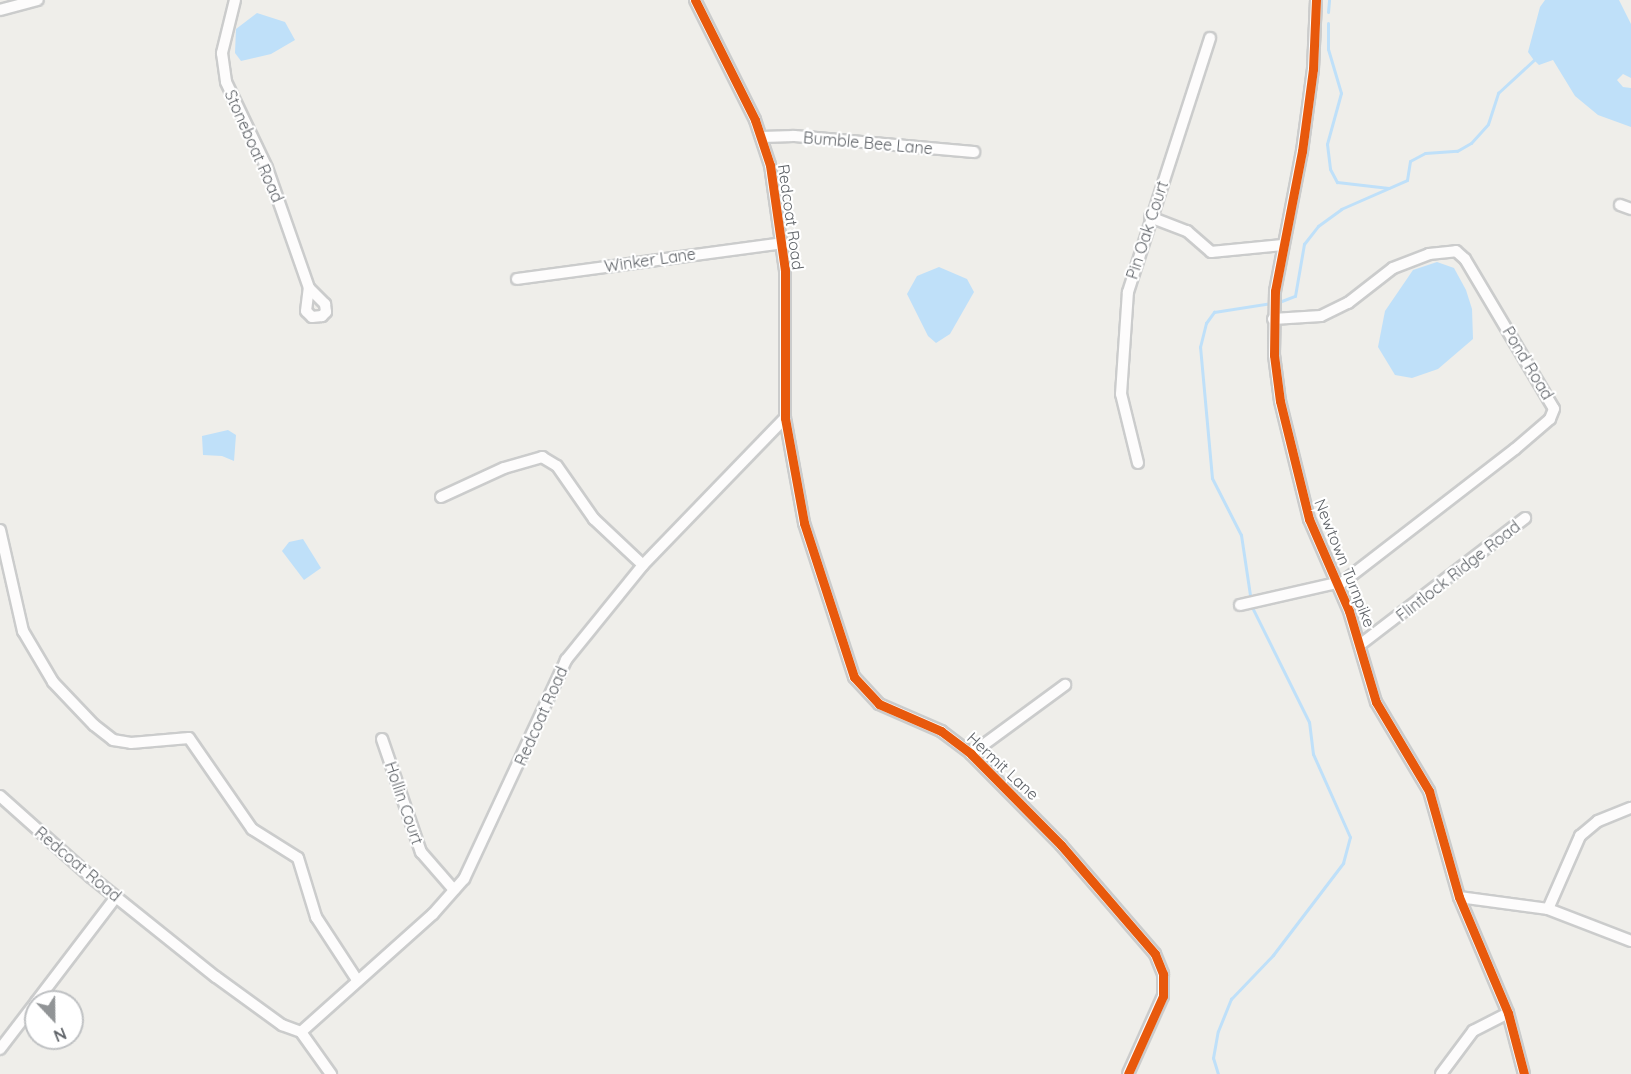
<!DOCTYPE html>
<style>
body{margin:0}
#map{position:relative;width:1631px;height:1074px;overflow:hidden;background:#efeeea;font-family:Quicksand,sans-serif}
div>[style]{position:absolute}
.water>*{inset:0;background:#bfe0f9}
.stream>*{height:3px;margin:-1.5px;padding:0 1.5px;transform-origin:1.5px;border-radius:1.5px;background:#bfe0f9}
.roads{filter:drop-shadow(2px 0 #cbcccc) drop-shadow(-2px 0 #cbcccc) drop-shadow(0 2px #cbcccc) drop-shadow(0 -2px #cbcccc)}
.minor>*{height:10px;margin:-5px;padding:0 5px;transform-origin:5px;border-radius:5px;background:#fdfcfc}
.cycleway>*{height:9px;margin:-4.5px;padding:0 4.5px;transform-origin:4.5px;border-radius:4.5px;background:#e8590c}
span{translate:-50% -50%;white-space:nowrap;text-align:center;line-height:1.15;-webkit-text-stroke:4.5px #fff;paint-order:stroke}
.street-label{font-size:16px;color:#5f6368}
.north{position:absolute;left:24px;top:990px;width:60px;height:60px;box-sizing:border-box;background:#fff;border:2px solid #bfc1c3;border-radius:50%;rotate:158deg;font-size:16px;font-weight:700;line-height:24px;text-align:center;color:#5f6368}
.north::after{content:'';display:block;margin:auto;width:21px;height:27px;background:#919496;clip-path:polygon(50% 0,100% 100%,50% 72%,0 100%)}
</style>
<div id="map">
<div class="water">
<div style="clip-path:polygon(1545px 0,1619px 0,1631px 24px,1631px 78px,1623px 74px,1617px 80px,1623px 87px,1631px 88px,1631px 127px,1598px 115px,1575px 96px,1553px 60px,1539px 65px,1533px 59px,1528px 52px,1540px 7px)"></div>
<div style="clip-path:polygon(257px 13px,285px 22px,295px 40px,271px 54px,241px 61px,235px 53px,236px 29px)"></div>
<div style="clip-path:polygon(1437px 262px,1454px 268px,1466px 290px,1472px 309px,1473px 339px,1438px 369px,1412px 378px,1395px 375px,1378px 347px,1385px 311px,1413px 270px)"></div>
<div style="clip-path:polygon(939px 267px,967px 279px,974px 292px,950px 334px,936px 343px,928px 336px,907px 294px,917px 276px)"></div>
<div style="clip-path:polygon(228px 430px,236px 435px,234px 461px,222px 456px,203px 455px,202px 436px)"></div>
<div style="clip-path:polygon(303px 539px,321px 568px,304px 580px,282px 551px,289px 542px)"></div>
</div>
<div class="stream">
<div style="left:1328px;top:12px;width:12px;rotate:-85deg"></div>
<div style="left:1328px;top:23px;width:26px;rotate:90deg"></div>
<div style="left:1328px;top:49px;width:46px;rotate:73.5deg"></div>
<div style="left:1341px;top:93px;width:53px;rotate:105.4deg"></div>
<div style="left:1327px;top:144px;width:25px;rotate:83deg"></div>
<div style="left:1330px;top:169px;width:15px;rotate:62deg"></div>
<div style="left:1337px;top:182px;width:52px;rotate:6.6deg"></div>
<div style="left:1279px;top:302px;width:17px;rotate:-21deg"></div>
<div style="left:1295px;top:296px;width:53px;rotate:-80.2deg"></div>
<div style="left:1304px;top:244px;width:23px;rotate:-52deg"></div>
<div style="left:1318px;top:226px;width:29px;rotate:-36deg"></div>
<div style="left:1341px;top:209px;width:72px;rotate:-23.7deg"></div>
<div style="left:1407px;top:180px;width:19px;rotate:-81deg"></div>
<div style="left:1410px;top:161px;width:17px;rotate:-28deg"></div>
<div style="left:1425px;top:153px;width:32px;rotate:-4deg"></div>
<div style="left:1457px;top:151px;width:16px;rotate:-30deg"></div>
<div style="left:1471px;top:143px;width:25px;rotate:-48deg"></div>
<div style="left:1488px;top:124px;width:33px;rotate:-72deg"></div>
<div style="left:1498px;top:93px;width:53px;rotate:-42.7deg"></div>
<div style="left:1250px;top:595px;width:61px;rotate:-98.5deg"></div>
<div style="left:1241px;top:535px;width:64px;rotate:-117deg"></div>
<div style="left:1212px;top:478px;width:132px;rotate:-95.2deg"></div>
<div style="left:1200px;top:347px;width:25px;rotate:-76deg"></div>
<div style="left:1206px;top:323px;width:14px;rotate:-54deg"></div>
<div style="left:1214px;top:312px;width:59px;rotate:-8.8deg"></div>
<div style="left:1218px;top:1074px;width:17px;rotate:-107deg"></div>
<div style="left:1213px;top:1058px;width:27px;rotate:-80deg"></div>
<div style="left:1218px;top:1031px;width:35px;rotate:-68deg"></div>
<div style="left:1231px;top:999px;width:61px;rotate:-46.3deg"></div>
<div style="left:1273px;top:955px;width:116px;rotate:-52.7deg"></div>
<div style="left:1343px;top:863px;width:27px;rotate:-75deg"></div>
<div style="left:1350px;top:837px;width:91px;rotate:-114deg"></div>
<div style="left:1313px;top:754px;width:32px;rotate:-97deg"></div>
<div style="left:1309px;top:722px;width:131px;rotate:-116.4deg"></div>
</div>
<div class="roads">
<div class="minor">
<div style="left:235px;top:0;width:55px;rotate:103.8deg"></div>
<div style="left:222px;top:53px;width:29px;rotate:82deg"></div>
<div style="left:226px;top:82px;width:95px;rotate:64.5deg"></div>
<div style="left:267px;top:168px;width:127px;rotate:70.7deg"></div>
<div style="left:309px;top:288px;width:23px;rotate:45deg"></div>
<div style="left:325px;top:304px;width:8px;rotate:83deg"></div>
<div style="left:326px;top:312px;width:6px;rotate:135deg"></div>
<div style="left:322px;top:316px;width:10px;rotate:174deg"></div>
<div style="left:312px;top:317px;width:8px;rotate:-135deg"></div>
<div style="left:306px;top:311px;width:23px;rotate:-83deg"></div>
<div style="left:695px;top:0;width:134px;rotate:63.4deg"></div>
<div style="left:755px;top:120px;width:47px;rotate:71.6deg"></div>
<div style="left:770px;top:165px;width:106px;rotate:81.9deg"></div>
<div style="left:785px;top:270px;width:148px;rotate:90deg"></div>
<div style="left:785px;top:418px;width:107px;rotate:79.7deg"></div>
<div style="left:804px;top:523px;width:162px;rotate:72deg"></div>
<div style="left:854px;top:677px;width:37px;rotate:47deg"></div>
<div style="left:879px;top:704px;width:68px;rotate:23.5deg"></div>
<div style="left:941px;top:731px;width:38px;rotate:37deg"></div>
<div style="left:971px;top:754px;width:128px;rotate:45.3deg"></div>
<div style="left:1061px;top:845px;width:144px;rotate:49.2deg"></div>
<div style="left:1155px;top:954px;width:22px;rotate:68deg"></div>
<div style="left:1163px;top:974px;width:22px;rotate:90deg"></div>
<div style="left:1163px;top:996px;width:85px;rotate:114.2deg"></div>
<div style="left:1316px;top:0;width:69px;rotate:92.5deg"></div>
<div style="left:1313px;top:69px;width:83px;rotate:97.6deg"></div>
<div style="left:1302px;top:151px;width:143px;rotate:100.9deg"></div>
<div style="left:1275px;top:291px;width:64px;rotate:90.9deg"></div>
<div style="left:1274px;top:355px;width:46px;rotate:82.6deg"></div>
<div style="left:1280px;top:401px;width:122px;rotate:76.2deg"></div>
<div style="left:1309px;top:519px;width:100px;rotate:66.5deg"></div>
<div style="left:1349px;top:611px;width:95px;rotate:73.5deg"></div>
<div style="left:1376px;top:702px;width:104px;rotate:59.2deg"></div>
<div style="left:1429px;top:791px;width:110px;rotate:74.2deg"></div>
<div style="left:1459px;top:897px;width:126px;rotate:67.1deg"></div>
<div style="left:1508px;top:1013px;width:63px;rotate:75.3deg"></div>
<div style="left:0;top:10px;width:39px;rotate:-15deg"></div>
<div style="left:762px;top:137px;width:32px;rotate:-2deg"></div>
<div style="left:794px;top:136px;width:181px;rotate:5.1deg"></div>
<div style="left:1620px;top:205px;width:12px;rotate:20deg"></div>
<div style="left:1150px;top:217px;width:40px;rotate:21deg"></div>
<div style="left:1187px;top:231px;width:32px;rotate:41deg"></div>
<div style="left:1211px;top:252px;width:72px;rotate:-5.6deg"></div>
<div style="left:517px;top:279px;width:268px;rotate:-7.7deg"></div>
<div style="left:1273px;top:319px;width:48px;rotate:-3.6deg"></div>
<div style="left:1321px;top:316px;width:30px;rotate:-26deg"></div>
<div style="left:1348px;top:303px;width:57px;rotate:-37.9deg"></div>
<div style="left:1393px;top:268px;width:39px;rotate:-21deg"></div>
<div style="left:1429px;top:254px;width:27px;rotate:-6deg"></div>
<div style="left:1456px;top:251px;width:12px;rotate:42deg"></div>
<div style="left:1465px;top:259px;width:174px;rotate:59.3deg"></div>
<div style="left:1554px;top:409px;width:11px;rotate:112deg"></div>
<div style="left:1550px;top:419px;width:46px;rotate:139.4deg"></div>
<div style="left:1515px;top:449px;width:224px;rotate:142.3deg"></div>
<div style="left:1138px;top:463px;width:71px;rotate:-103.8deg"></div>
<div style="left:1121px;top:394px;width:102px;rotate:-86.1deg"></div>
<div style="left:1128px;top:292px;width:267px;rotate:-72.1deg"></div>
<div style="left:441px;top:497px;width:69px;rotate:-24.7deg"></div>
<div style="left:504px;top:468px;width:40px;rotate:-16deg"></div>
<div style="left:542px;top:457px;width:17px;rotate:31deg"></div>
<div style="left:557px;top:466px;width:65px;rotate:55.1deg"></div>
<div style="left:594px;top:519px;width:67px;rotate:43.2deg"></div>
<div style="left:0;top:530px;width:104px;rotate:77.2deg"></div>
<div style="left:23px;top:631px;width:59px;rotate:59.5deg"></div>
<div style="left:53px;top:682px;width:59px;rotate:46.4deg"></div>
<div style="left:94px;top:725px;width:24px;rotate:38deg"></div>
<div style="left:113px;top:740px;width:18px;rotate:9deg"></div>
<div style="left:131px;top:743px;width:58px;rotate:-4.9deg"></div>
<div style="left:189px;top:738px;width:111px;rotate:55.3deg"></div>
<div style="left:252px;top:829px;width:54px;rotate:32.2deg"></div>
<div style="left:298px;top:858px;width:62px;rotate:73deg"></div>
<div style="left:316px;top:917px;width:75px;rotate:56.9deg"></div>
<div style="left:1240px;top:605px;width:98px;rotate:-12.9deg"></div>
<div style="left:1361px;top:644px;width:207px;rotate:-37.5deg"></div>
<div style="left:382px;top:739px;width:120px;rotate:71deg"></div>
<div style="left:421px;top:852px;width:50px;rotate:49deg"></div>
<div style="left:971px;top:754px;width:117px;rotate:-36.3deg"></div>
<div style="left:0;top:796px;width:122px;rotate:41.7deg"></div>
<div style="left:91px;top:877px;width:160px;rotate:38.7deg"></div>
<div style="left:216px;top:977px;width:82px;rotate:36deg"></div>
<div style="left:282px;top:1025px;width:20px;rotate:20deg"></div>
<div style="left:1459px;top:897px;width:90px;rotate:7.7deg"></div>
<div style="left:1548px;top:909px;width:89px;rotate:21.1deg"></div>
<div style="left:1548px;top:909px;width:80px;rotate:-66.3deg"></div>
<div style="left:1580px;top:836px;width:23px;rotate:-40deg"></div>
<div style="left:1598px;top:821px;width:35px;rotate:-22deg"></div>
<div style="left:36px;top:1002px;width:132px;rotate:-52.7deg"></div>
<div style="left:301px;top:1032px;width:177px;rotate:-41.8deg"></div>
<div style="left:433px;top:914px;width:47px;rotate:-48.5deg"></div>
<div style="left:464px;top:879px;width:242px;rotate:-65deg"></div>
<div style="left:566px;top:660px;width:122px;rotate:-51deg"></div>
<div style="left:643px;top:565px;width:204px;rotate:-46deg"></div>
<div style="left:301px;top:1032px;width:52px;rotate:54.5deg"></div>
<div style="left:0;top:1049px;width:59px;rotate:-52.5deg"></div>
<div style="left:1441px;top:1074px;width:54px;rotate:-53.3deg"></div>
<div style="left:1473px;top:1031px;width:39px;rotate:-27deg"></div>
</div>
</div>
<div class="cycleway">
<div style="left:695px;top:0;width:134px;rotate:63.4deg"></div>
<div style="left:755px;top:120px;width:47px;rotate:71.6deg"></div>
<div style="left:770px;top:165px;width:106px;rotate:81.9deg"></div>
<div style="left:785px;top:270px;width:148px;rotate:90deg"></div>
<div style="left:785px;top:418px;width:107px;rotate:79.7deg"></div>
<div style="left:804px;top:523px;width:162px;rotate:72deg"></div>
<div style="left:854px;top:677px;width:37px;rotate:47deg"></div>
<div style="left:879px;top:704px;width:68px;rotate:23.5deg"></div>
<div style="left:941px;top:731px;width:38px;rotate:37deg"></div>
<div style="left:971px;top:754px;width:128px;rotate:45.3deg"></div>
<div style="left:1061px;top:845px;width:144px;rotate:49.2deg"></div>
<div style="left:1155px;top:954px;width:22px;rotate:68deg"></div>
<div style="left:1163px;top:974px;width:22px;rotate:90deg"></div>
<div style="left:1163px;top:996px;width:85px;rotate:114.2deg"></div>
<div style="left:1316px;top:0;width:69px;rotate:92.5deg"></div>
<div style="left:1313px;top:69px;width:83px;rotate:97.6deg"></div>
<div style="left:1302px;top:151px;width:143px;rotate:100.9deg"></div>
<div style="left:1275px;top:291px;width:64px;rotate:90.9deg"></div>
<div style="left:1274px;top:355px;width:46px;rotate:82.6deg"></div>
<div style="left:1280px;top:401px;width:122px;rotate:76.2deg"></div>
<div style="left:1309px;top:519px;width:100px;rotate:66.5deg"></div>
<div style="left:1349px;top:611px;width:95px;rotate:73.5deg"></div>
<div style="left:1376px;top:702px;width:104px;rotate:59.2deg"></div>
<div style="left:1429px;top:791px;width:110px;rotate:74.2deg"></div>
<div style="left:1459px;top:897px;width:126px;rotate:67.1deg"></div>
<div style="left:1508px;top:1013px;width:63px;rotate:75.3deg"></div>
</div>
<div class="street-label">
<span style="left:868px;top:143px;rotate:5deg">Bumble Bee Lane</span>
<span style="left:254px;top:146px;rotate:66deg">Stoneboat Road</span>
<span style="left:791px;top:217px;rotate:82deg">Redcoat Road</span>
<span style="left:1147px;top:230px;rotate:-72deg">Pin Oak Court</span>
<span style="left:650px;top:260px;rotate:-8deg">Winker Lane</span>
<span style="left:1528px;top:363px;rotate:59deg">Pond Road</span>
<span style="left:1345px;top:563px;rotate:68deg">Newtown Turnpike</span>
<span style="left:1458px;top:571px;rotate:-38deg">Flintlock Ridge Road</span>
<span style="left:541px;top:716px;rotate:-66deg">Redcoat Road</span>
<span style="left:1003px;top:766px;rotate:43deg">Hermit Lane</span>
<span style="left:404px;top:803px;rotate:71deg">Hollin Court</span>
<span style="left:78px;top:864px;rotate:40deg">Redcoat Road</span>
</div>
<div class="north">N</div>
</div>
